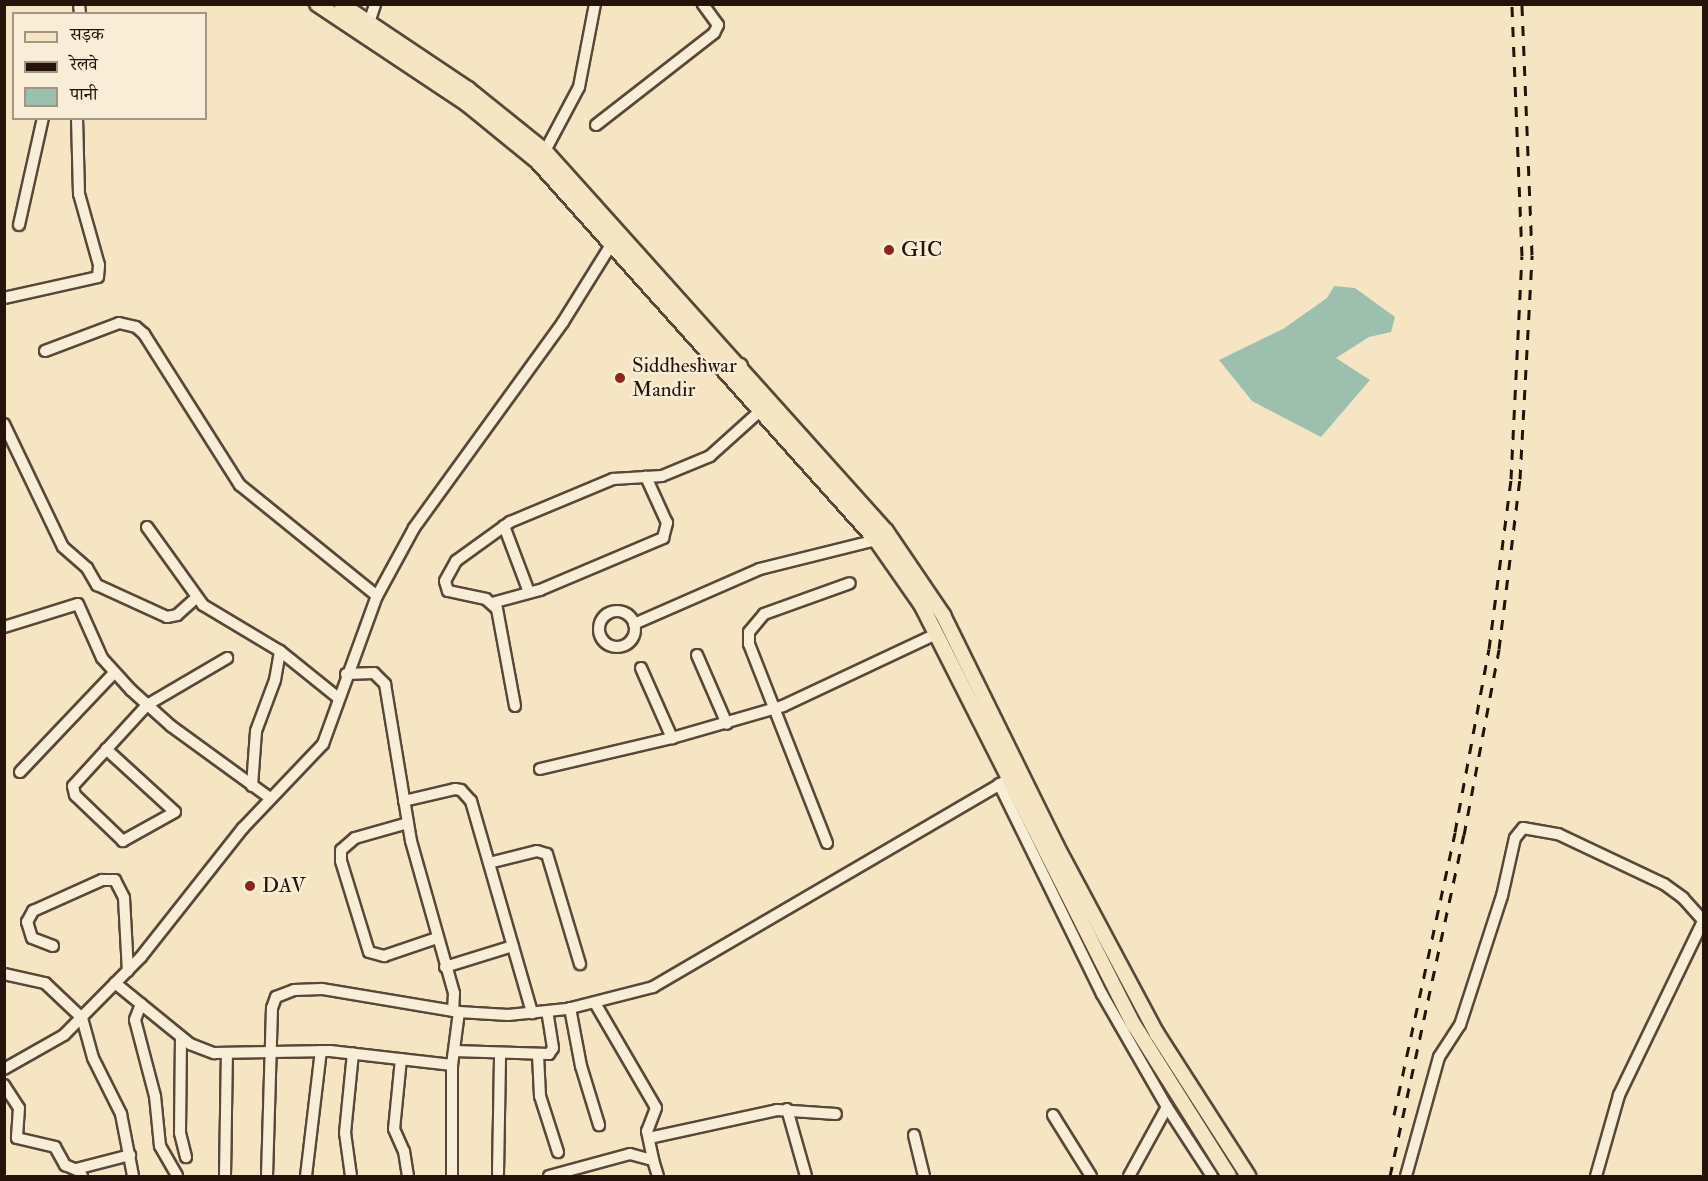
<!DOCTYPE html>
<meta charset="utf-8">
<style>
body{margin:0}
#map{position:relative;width:1708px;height:1181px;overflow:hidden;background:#f5e5c2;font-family:"IM FELL Double Pica","Noto Serif Devanagari",serif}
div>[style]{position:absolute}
.water>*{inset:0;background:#9dc0ae}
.roads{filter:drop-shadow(2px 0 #594739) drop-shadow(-2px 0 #594739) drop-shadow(0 2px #594739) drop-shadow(0 -2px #594739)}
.minor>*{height:10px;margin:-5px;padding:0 5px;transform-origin:5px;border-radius:5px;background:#f8eed7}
.minor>.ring{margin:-5px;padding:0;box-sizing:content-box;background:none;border:10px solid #f8eed7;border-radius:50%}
.major>*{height:14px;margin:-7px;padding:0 7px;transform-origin:7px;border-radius:7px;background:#f5e5c2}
.highway>*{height:15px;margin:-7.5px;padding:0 7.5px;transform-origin:7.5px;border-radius:7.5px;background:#f5e5c2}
.rail>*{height:3px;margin-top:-1.5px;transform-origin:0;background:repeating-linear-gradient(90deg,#25120b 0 10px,transparent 0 20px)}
.dots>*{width:16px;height:16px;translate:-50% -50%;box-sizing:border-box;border:3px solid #f8eed7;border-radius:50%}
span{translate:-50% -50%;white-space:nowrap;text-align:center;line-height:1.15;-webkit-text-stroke:5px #f8eed7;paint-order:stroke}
.poi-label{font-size:21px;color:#25120b}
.left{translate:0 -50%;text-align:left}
.frame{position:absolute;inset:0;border:6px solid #25120b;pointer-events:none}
.legend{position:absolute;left:12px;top:12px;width:195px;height:108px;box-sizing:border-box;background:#f8eed7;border:2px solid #a49685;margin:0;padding:8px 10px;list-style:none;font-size:18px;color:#25120b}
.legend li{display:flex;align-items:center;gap:12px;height:30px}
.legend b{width:30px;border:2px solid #a49685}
</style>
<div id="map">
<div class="water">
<div style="clip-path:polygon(1334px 286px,1355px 288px,1395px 317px,1391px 332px,1369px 337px,1336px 358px,1370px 380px,1321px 437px,1252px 401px,1219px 360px,1283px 329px,1327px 298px)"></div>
</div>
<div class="roads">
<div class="minor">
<div style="left:79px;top:4px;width:10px;rotate:84deg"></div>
<div style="left:369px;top:23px;width:20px;rotate:-72deg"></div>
<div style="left:596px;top:125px;width:150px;rotate:-37.9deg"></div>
<div style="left:714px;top:33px;width:9px;rotate:-63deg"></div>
<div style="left:718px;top:25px;width:26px;rotate:-126deg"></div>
<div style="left:545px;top:151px;width:72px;rotate:-62deg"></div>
<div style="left:579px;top:87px;width:85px;rotate:-79.1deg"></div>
<div style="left:19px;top:225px;width:110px;rotate:-77.4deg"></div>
<div style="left:4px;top:298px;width:96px;rotate:-12.6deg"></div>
<div style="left:98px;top:277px;width:12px;rotate:-85deg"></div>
<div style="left:99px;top:265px;width:74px;rotate:-105.7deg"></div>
<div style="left:79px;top:194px;width:76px;rotate:-91.5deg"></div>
<div style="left:45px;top:351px;width:79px;rotate:-20.7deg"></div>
<div style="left:119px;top:323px;width:17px;rotate:13deg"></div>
<div style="left:136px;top:327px;width:11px;rotate:41deg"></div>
<div style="left:144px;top:334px;width:179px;rotate:57.6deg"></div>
<div style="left:240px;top:485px;width:176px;rotate:39deg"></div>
<div style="left:4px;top:424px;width:136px;rotate:64.4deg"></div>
<div style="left:63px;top:547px;width:32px;rotate:41deg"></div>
<div style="left:87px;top:568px;width:20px;rotate:60deg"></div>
<div style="left:97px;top:585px;width:77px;rotate:24.6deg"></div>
<div style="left:167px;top:617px;width:10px;rotate:-11deg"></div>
<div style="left:177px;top:615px;width:25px;rotate:-42deg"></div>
<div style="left:504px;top:526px;width:71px;rotate:69.3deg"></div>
<div style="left:147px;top:527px;width:96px;rotate:54.3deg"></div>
<div style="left:203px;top:605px;width:90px;rotate:30.9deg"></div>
<div style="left:492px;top:603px;width:50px;rotate:-15.2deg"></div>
<div style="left:540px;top:590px;width:134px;rotate:-22.9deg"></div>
<div style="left:663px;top:538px;width:16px;rotate:-75deg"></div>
<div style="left:667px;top:523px;width:51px;rotate:-114.5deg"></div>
<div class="ring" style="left:599px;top:611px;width:26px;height:26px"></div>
<div style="left:634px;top:624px;width:137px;rotate:-23.6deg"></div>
<div style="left:760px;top:569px;width:120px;rotate:-14deg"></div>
<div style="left:4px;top:627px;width:77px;rotate:-17.3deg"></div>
<div style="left:78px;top:604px;width:59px;rotate:66deg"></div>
<div style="left:102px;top:658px;width:43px;rotate:47.8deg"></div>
<div style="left:131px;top:690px;width:54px;rotate:42deg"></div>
<div style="left:171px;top:726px;width:122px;rotate:36deg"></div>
<div style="left:697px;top:655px;width:75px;rotate:66.5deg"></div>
<div style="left:641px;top:668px;width:77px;rotate:66.1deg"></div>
<div style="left:346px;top:674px;width:28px;rotate:-2deg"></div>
<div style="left:374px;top:673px;width:16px;rotate:45deg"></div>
<div style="left:385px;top:684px;width:159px;rotate:80.6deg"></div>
<div style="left:411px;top:841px;width:158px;rotate:74.2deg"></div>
<div style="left:454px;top:993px;width:18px;rotate:93deg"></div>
<div style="left:515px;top:706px;width:99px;rotate:-100.5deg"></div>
<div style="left:497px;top:609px;width:15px;rotate:-138deg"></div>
<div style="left:486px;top:599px;width:39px;rotate:-168deg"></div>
<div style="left:448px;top:591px;width:10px;rotate:-107deg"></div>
<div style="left:445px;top:581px;width:23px;rotate:-61deg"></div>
<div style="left:456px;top:561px;width:67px;rotate:-35.8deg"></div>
<div style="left:510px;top:522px;width:112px;rotate:-22.7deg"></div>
<div style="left:613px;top:479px;width:49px;rotate:-3.5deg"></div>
<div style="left:662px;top:476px;width:52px;rotate:-22.6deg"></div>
<div style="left:710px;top:456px;width:69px;rotate:-42deg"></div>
<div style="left:106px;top:749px;width:93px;rotate:42.4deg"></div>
<div style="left:175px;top:812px;width:60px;rotate:150.9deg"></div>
<div style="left:123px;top:841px;width:66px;rotate:-136.2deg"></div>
<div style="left:75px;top:795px;width:9px;rotate:-103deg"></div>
<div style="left:73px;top:786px;width:110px;rotate:-47.6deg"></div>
<div style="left:147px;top:705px;width:93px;rotate:-30.4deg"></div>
<div style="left:540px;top:769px;width:136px;rotate:-13.2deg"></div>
<div style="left:672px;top:738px;width:116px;rotate:-16.1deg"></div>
<div style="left:783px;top:706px;width:169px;rotate:-25.2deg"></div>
<div style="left:20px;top:772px;width:137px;rotate:-46.5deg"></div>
<div style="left:999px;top:784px;width:234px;rotate:63.9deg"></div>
<div style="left:1102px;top:994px;width:130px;rotate:60.1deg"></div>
<div style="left:1167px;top:1107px;width:79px;rotate:118.8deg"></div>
<div style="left:252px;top:786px;width:55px;rotate:-85.8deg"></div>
<div style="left:256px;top:731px;width:54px;rotate:-69.6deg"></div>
<div style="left:275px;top:680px;width:29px;rotate:-80deg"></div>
<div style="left:280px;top:651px;width:73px;rotate:38.9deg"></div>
<div style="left:404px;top:801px;width:52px;rotate:-13.2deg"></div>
<div style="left:455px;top:789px;width:6px;rotate:9deg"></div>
<div style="left:461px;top:790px;width:15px;rotate:48deg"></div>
<div style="left:471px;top:801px;width:221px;rotate:73.9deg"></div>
<div style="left:408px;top:823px;width:55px;rotate:164.2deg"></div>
<div style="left:355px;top:838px;width:18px;rotate:139deg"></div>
<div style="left:341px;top:850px;width:11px;rotate:90deg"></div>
<div style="left:341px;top:861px;width:95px;rotate:72.9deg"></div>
<div style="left:369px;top:952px;width:16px;rotate:15deg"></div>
<div style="left:384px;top:956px;width:56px;rotate:-18.8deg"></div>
<div style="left:827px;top:843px;width:214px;rotate:-111.4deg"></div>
<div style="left:749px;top:644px;width:12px;rotate:-90deg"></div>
<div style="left:749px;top:632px;width:23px;rotate:-50deg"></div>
<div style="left:764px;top:614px;width:91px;rotate:-19.8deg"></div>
<div style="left:489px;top:863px;width:49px;rotate:-14deg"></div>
<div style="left:537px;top:851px;width:10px;rotate:17deg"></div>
<div style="left:547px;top:854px;width:115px;rotate:73.3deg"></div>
<div style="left:53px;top:946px;width:22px;rotate:-159deg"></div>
<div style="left:32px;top:938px;width:17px;rotate:-107deg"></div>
<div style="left:27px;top:922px;width:13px;rotate:-61deg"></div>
<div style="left:33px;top:911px;width:76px;rotate:-24.2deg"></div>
<div style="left:102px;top:880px;width:13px"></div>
<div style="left:115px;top:880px;width:20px;rotate:63deg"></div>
<div style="left:124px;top:898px;width:73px;rotate:86.9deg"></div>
<div style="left:445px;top:967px;width:71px;rotate:-17.2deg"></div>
<div style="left:4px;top:974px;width:42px;rotate:12.4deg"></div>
<div style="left:45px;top:983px;width:51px;rotate:43.4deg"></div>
<div style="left:82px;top:1018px;width:41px;rotate:74.6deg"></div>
<div style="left:93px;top:1058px;width:63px;rotate:63.4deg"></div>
<div style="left:121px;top:1114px;width:63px;rotate:79deg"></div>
<div style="left:115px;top:983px;width:97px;rotate:39.1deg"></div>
<div style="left:190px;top:1044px;width:26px;rotate:21deg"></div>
<div style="left:214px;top:1053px;width:116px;rotate:-1deg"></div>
<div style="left:330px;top:1051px;width:123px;rotate:6.5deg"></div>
<div style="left:452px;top:1065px;width:53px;rotate:-82.5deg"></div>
<div style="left:459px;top:1012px;width:49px;rotate:3.5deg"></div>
<div style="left:508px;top:1015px;width:59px;rotate:-5.8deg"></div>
<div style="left:567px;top:1009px;width:89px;rotate:-14.3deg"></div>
<div style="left:653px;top:987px;width:420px;rotate:-30.3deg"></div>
<div style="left:595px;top:1003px;width:121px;rotate:59.8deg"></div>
<div style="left:656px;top:1108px;width:25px;rotate:111deg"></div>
<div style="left:647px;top:1131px;width:30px;rotate:78deg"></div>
<div style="left:141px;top:1004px;width:17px;rotate:111deg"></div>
<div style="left:135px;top:1020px;width:79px;rotate:75.3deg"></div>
<div style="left:155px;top:1096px;width:50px;rotate:84.3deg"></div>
<div style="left:160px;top:1146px;width:34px;rotate:60deg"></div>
<div style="left:570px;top:1008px;width:59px;rotate:79.3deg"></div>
<div style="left:581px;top:1066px;width:62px;rotate:73deg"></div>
<div style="left:181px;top:1037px;width:96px;rotate:90.6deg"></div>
<div style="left:180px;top:1133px;width:25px;rotate:76deg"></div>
<div style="left:454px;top:1051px;width:95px;rotate:1.8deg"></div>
<div style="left:549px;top:1054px;width:7px;rotate:-56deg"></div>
<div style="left:553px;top:1048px;width:37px;rotate:-99deg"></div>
<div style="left:538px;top:1055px;width:41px;rotate:87.2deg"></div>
<div style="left:540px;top:1096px;width:59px;rotate:72.2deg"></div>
<div style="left:401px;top:1059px;width:70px;rotate:95.7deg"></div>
<div style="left:394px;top:1129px;width:24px;rotate:66deg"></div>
<div style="left:404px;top:1151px;width:25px;rotate:81deg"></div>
<div style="left:452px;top:1065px;width:111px;rotate:90deg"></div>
<div style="left:4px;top:1069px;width:69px;rotate:-29.5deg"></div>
<div style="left:64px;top:1035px;width:110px;rotate:-45.4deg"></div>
<div style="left:141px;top:957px;width:164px;rotate:-51.7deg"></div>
<div style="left:243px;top:828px;width:116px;rotate:-46.4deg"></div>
<div style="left:323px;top:744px;width:158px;rotate:-70deg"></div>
<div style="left:377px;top:596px;width:77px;rotate:-61.4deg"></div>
<div style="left:414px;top:528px;width:254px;rotate:-54.1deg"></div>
<div style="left:563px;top:322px;width:91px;rotate:-58.1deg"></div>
<div style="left:4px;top:1085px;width:27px;rotate:57deg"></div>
<div style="left:19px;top:1108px;width:30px;rotate:94deg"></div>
<div style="left:17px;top:1138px;width:39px;rotate:13deg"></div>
<div style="left:55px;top:1147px;width:21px;rotate:61deg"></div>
<div style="left:65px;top:1165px;width:15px;rotate:23deg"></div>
<div style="left:79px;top:1171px;width:6px;rotate:59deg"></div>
<div style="left:1167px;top:1107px;width:82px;rotate:56.9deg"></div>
<div style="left:787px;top:1109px;width:70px;rotate:74.2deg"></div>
<div style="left:1053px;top:1115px;width:72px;rotate:58.1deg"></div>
<div style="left:914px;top:1135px;width:42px;rotate:76.3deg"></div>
<div style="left:649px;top:1138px;width:131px;rotate:-12.3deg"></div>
<div style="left:777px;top:1110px;width:59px;rotate:3.9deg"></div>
<div style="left:76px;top:1169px;width:56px;rotate:-14.5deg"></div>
<div style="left:498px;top:1173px;width:120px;rotate:-89deg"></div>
<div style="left:225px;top:1176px;width:123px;rotate:-89.1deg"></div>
<div style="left:267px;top:1176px;width:168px;rotate:-88.3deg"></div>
<div style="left:272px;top:1008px;width:12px;rotate:-70deg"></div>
<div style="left:276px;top:997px;width:19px;rotate:-21deg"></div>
<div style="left:294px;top:990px;width:28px;rotate:-2deg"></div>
<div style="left:322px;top:989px;width:139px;rotate:9.5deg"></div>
<div style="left:306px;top:1176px;width:126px;rotate:-83.2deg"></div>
<div style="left:351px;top:1176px;width:43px;rotate:-97.9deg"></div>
<div style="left:345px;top:1133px;width:80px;rotate:-84.3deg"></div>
<div style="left:549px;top:1176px;width:84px;rotate:-15.2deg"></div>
<div style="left:630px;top:1154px;width:24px;rotate:15deg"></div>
<div style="left:653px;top:1160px;width:17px;rotate:73deg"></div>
<div style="left:1406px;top:1176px;width:123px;rotate:-74.5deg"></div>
<div style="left:1439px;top:1057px;width:38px;rotate:-57deg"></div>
<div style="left:1460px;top:1025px;width:136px;rotate:-72deg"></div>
<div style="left:1502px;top:896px;width:59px;rotate:-77.4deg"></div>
<div style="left:1515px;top:838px;width:13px;rotate:-51deg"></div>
<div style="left:1523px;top:828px;width:36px;rotate:10deg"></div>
<div style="left:1558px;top:834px;width:117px;rotate:25.3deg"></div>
<div style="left:1664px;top:884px;width:24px;rotate:36deg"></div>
<div style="left:1683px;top:898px;width:31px;rotate:48deg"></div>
<div style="left:1596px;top:1176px;width:84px;rotate:-74.1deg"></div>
<div style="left:1619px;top:1095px;width:193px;rotate:-64.2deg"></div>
</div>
<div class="major">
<div style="left:317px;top:4px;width:180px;rotate:33.7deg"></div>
<div style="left:467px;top:104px;width:90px;rotate:39.2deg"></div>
<div style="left:537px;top:161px;width:508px;rotate:48.19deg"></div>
<div style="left:876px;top:540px;width:80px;rotate:55.1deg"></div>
<div style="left:922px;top:606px;width:470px;rotate:63.2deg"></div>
<div style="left:1134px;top:1025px;width:178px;rotate:57.8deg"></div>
<div style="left:341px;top:4px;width:153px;rotate:33.8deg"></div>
<div style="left:468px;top:89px;width:99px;rotate:38.8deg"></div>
<div style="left:545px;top:151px;width:511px;rotate:48.1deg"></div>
<div style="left:886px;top:531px;width:102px;rotate:55.8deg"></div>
<div style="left:943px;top:615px;width:256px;rotate:63.8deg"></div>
<div style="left:1056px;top:845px;width:214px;rotate:61.9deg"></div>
<div style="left:1157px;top:1034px;width:169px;rotate:57.3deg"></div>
</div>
<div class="highway">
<div style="left:730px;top:375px;width:13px;rotate:-45deg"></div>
</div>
</div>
<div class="rail">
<div style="left:1394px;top:1115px;width:289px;rotate:-77.8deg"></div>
<div style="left:1455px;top:832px;width:186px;rotate:-79.5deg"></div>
<div style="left:1489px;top:649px;width:171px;rotate:-82.6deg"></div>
<div style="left:1511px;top:479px;width:223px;rotate:-87.2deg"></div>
<div style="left:1522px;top:256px;width:252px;rotate:-92.3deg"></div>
<div style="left:1390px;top:1176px;width:349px;rotate:-77.8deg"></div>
<div style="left:1464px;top:835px;width:189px;rotate:-79.3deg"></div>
<div style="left:1499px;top:649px;width:171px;rotate:-83deg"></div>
<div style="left:1520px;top:479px;width:224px;rotate:-86.9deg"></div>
<div style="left:1532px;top:255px;width:251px;rotate:-92.3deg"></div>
</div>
<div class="dots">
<div style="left:889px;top:250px;background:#8f2418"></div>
<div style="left:620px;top:378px;background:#8f2418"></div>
<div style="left:250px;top:886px;background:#8f2418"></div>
</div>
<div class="poi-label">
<span class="left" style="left:901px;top:250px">GIC</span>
<span class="left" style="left:632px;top:378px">Siddheshwar<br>Mandir</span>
<span class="left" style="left:262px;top:886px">DAV</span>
</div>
<div class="frame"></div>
<ul class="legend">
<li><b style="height:8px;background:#f5e5c2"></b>सड़क</li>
<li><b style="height:8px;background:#25120b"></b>रेलवे</li>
<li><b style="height:16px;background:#9dc0ae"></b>पानी</li>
</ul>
</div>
